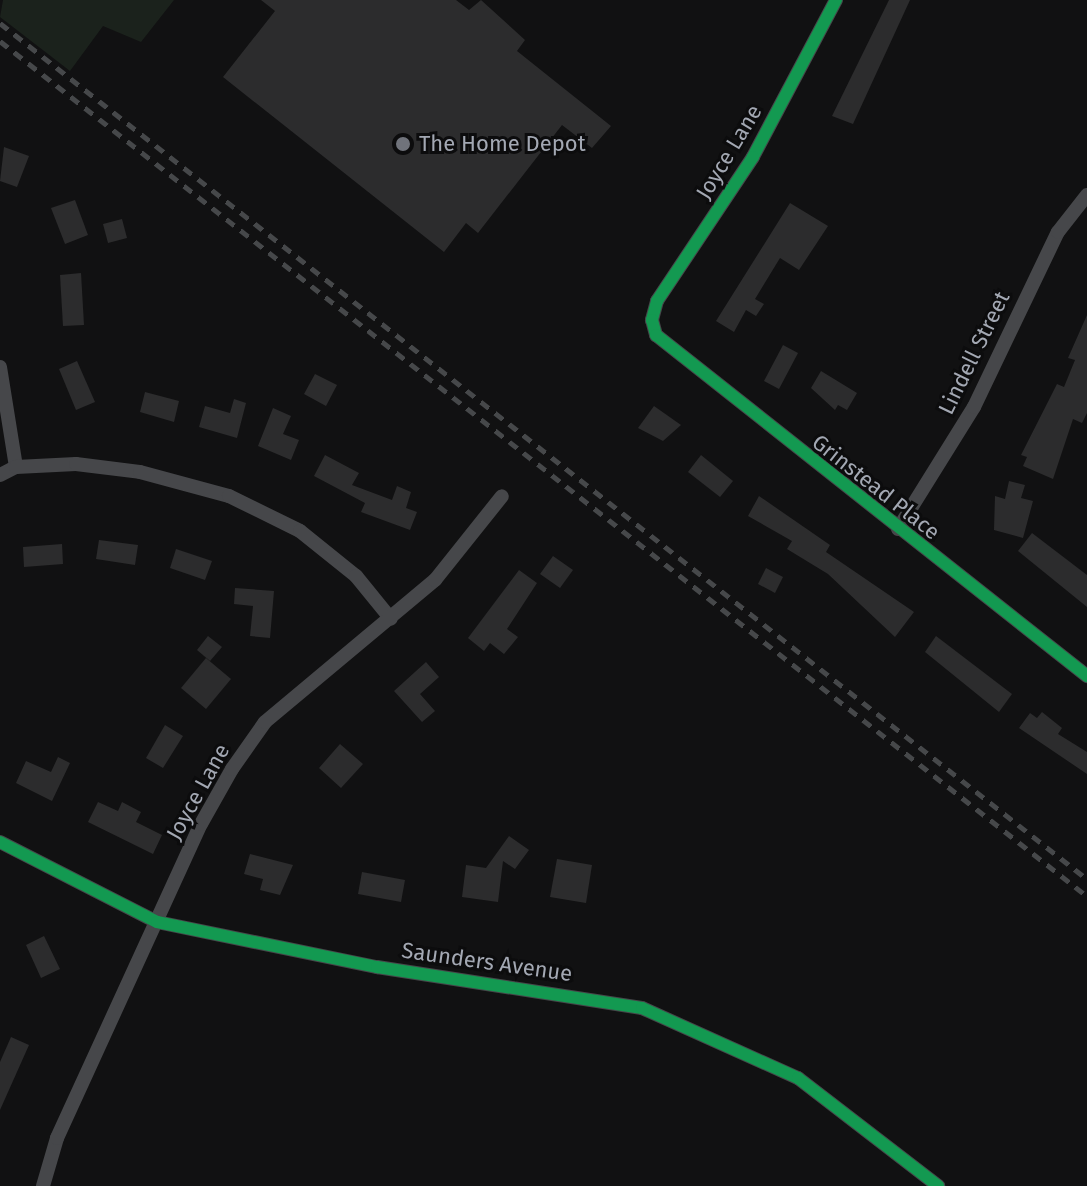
<!DOCTYPE html>
<style>
body{margin:0}
#map{position:relative;width:1087px;height:1186px;overflow:hidden;background:#111112;font-family:"Fira Sans",sans-serif}
div>[style]{position:absolute}
.green>*{inset:0;background:#1b221c}
.building>*{inset:0;background:#2c2c2d}
.minor>*{height:14px;margin:-7px;padding:0 7px;transform-origin:7px;border-radius:7px;background:#46474a}
.rail>*{height:5px;margin-top:-2.5px;transform-origin:0;background:repeating-linear-gradient(90deg,#46484a 0 10px,transparent 0 18px)}
.cycleway>*{height:12px;margin:-6px;padding:0 6px;transform-origin:6px;border-radius:6px;background:#139951}
.dots>*{width:22px;height:22px;translate:-50% -50%;box-sizing:border-box;border:4px solid #0c0c0d;border-radius:50%}
span{translate:-50% -50%;white-space:nowrap;text-align:center;line-height:1.15;-webkit-text-stroke:6px #0c0c0d;paint-order:stroke}
.poi-label{font-size:22px;color:#a3a8b3}
.left{translate:0 -50%;text-align:left}
.street-label{font-size:22px;color:#a3a8b3}
</style>
<div id="map">
<div class="green">
<div style="clip-path:polygon(3px 0,174px 0,141px 42px,103px 26px,70px 71px,0 17px)"></div>
</div>
<div class="building">
<div style="clip-path:polygon(261px 0,456px 0,469px 10px,481px 0,525px 40px,517px 51px,611px 126px,592px 148px,562px 125px,478px 233px,466px 223px,444px 252px,223px 77px,275px 11px)"></div>
<div style="clip-path:polygon(889px 0,910px 0,853px 124px,832px 116px)"></div>
<div style="clip-path:polygon(4px 147px,29px 156px,17px 187px,0 181px)"></div>
<div style="clip-path:polygon(75px 200px,88px 235px,65px 244px,51px 208px)"></div>
<div style="clip-path:polygon(790px 203px,828px 226px,799px 270px,780px 258px,755px 299px,764px 304px,756px 316px,746px 310px,734px 332px,716px 321px)"></div>
<div style="clip-path:polygon(122px 219px,127px 238px,108px 243px,103px 224px)"></div>
<div style="clip-path:polygon(81px 273px,84px 325px,63px 326px,60px 275px)"></div>
<div style="clip-path:polygon(1087px 315px,1087px 413px,1082px 423px,1073px 419px,1053px 479px,1023px 466px,1027px 457px,1021px 455px,1057px 384px,1064px 387px,1075px 360px,1068px 358px)"></div>
<div style="clip-path:polygon(783px 345px,798px 353px,779px 389px,764px 381px)"></div>
<div style="clip-path:polygon(77px 361px,95px 402px,76px 410px,59px 369px)"></div>
<div style="clip-path:polygon(821px 371px,857px 393px,847px 410px,838px 405px,835px 410px,811px 388px)"></div>
<div style="clip-path:polygon(315px 374px,337px 385px,326px 406px,304px 394px)"></div>
<div style="clip-path:polygon(145px 392px,179px 401px,174px 422px,140px 412px)"></div>
<div style="clip-path:polygon(234px 399px,246px 403px,237px 438px,199px 427px,205px 406px,230px 413px)"></div>
<div style="clip-path:polygon(654px 406px,681px 425px,663px 441px,638px 428px)"></div>
<div style="clip-path:polygon(273px 408px,291px 416px,283px 434px,299px 440px,291px 460px,258px 446px)"></div>
<div style="clip-path:polygon(325px 455px,359px 473px,352px 485px,392px 500px,397px 486px,411px 492px,406px 508px,417px 512px,410px 530px,361px 512px,365px 503px,314px 476px)"></div>
<div style="clip-path:polygon(701px 455px,733px 481px,720px 497px,688px 472px)"></div>
<div style="clip-path:polygon(1009px 481px,1025px 485px,1021px 498px,1033px 501px,1023px 538px,994px 530px,995px 496px,1005px 499px)"></div>
<div style="clip-path:polygon(759px 496px,830px 545px,826px 552px,914px 612px,895px 637px,828px 574px,787px 549px,792px 541px,748px 516px)"></div>
<div style="clip-path:polygon(1032px 533px,1087px 575px,1087px 607px,1018px 551px)"></div>
<div style="clip-path:polygon(99px 540px,138px 545px,135px 565px,96px 559px)"></div>
<div style="clip-path:polygon(62px 544px,63px 564px,24px 567px,23px 547px)"></div>
<div style="clip-path:polygon(176px 549px,212px 561px,205px 580px,170px 568px)"></div>
<div style="clip-path:polygon(553px 556px,573px 570px,560px 588px,540px 574px)"></div>
<div style="clip-path:polygon(766px 568px,783px 577px,775px 593px,758px 584px)"></div>
<div style="clip-path:polygon(519px 570px,537px 583px,507px 629px,518px 637px,504px 654px,490px 643px,484px 651px,468px 638px)"></div>
<div style="clip-path:polygon(235px 588px,274px 591px,270px 638px,250px 636px,253px 606px,234px 604px)"></div>
<div style="clip-path:polygon(208px 636px,222px 647px,210px 661px,197px 650px)"></div>
<div style="clip-path:polygon(936px 636px,1012px 694px,999px 712px,925px 652px)"></div>
<div style="clip-path:polygon(206px 658px,231px 679px,206px 709px,181px 688px)"></div>
<div style="clip-path:polygon(426px 662px,439px 677px,420px 694px,435px 711px,422px 722px,394px 691px)"></div>
<div style="clip-path:polygon(1042px 712px,1062px 728px,1058px 734px,1087px 752px,1087px 774px,1019px 728px,1030px 713px,1037px 718px)"></div>
<div style="clip-path:polygon(165px 725px,183px 736px,163px 768px,146px 758px)"></div>
<div style="clip-path:polygon(340px 744px,363px 764px,341px 788px,319px 768px)"></div>
<div style="clip-path:polygon(58px 757px,70px 763px,52px 801px,16px 783px,26px 761px,51px 772px)"></div>
<div style="clip-path:polygon(98px 802px,118px 811px,122px 802px,141px 812px,136px 822px,162px 835px,153px 854px,88px 822px)"></div>
<div style="clip-path:polygon(509px 836px,529px 850px,515px 869px,503px 861px,498px 902px,462px 897px,466px 865px,486px 868px)"></div>
<div style="clip-path:polygon(250px 854px,293px 865px,280px 895px,260px 890px,263px 879px,244px 874px)"></div>
<div style="clip-path:polygon(557px 859px,592px 865px,586px 903px,550px 897px)"></div>
<div style="clip-path:polygon(362px 872px,405px 880px,401px 902px,358px 894px)"></div>
<div style="clip-path:polygon(44px 936px,60px 969px,41px 978px,26px 945px)"></div>
<div style="clip-path:polygon(11px 1037px,29px 1045px,0 1110px,0 1062px)"></div>
</div>
<div class="minor">
<div style="left:836px;top:0;width:178px;rotate:117.9deg"></div>
<div style="left:753px;top:157px;width:173px;rotate:123.7deg"></div>
<div style="left:657px;top:301px;width:20px;rotate:105deg"></div>
<div style="left:652px;top:320px;width:16px;rotate:75deg"></div>
<div style="left:656px;top:335px;width:550px;rotate:38.35deg"></div>
<div style="left:0;top:367px;width:101px;rotate:80.9deg"></div>
<div style="left:0;top:475px;width:18px;rotate:-27deg"></div>
<div style="left:16px;top:467px;width:60px;rotate:-2.9deg"></div>
<div style="left:76px;top:464px;width:64px;rotate:7.1deg"></div>
<div style="left:140px;top:472px;width:92px;rotate:15.1deg"></div>
<div style="left:229px;top:496px;width:79px;rotate:26.2deg"></div>
<div style="left:300px;top:531px;width:72px;rotate:38.8deg"></div>
<div style="left:356px;top:576px;width:55px;rotate:50.9deg"></div>
<div style="left:898px;top:529px;width:144px;rotate:-58.1deg"></div>
<div style="left:974px;top:407px;width:194px;rotate:-64.4deg"></div>
<div style="left:1058px;top:232px;width:47px;rotate:-51.9deg"></div>
<div style="left:0;top:842px;width:176px;rotate:27deg"></div>
<div style="left:157px;top:922px;width:225px;rotate:11.6deg"></div>
<div style="left:377px;top:967px;width:268px;rotate:8.8deg"></div>
<div style="left:642px;top:1008px;width:171px;rotate:24.2deg"></div>
<div style="left:798px;top:1078px;width:177px;rotate:37.6deg"></div>
<div style="left:43px;top:1186px;width:50px;rotate:-73.7deg"></div>
<div style="left:57px;top:1138px;width:345px;rotate:-65.4deg"></div>
<div style="left:201px;top:824px;width:63px;rotate:-60.6deg"></div>
<div style="left:232px;top:769px;width:57px;rotate:-54.9deg"></div>
<div style="left:265px;top:722px;width:222px;rotate:-39.9deg"></div>
<div style="left:435px;top:580px;width:107px;rotate:-51.4deg"></div>
</div>
<div class="rail">
<div style="left:0;top:23px;width:1384px;rotate:38.22deg"></div>
<div style="left:0;top:41px;width:1383px;rotate:38.19deg"></div>
</div>
<div class="cycleway">
<div style="left:836px;top:0;width:178px;rotate:117.9deg"></div>
<div style="left:753px;top:157px;width:173px;rotate:123.7deg"></div>
<div style="left:657px;top:301px;width:20px;rotate:105deg"></div>
<div style="left:652px;top:320px;width:16px;rotate:75deg"></div>
<div style="left:656px;top:335px;width:550px;rotate:38.35deg"></div>
<div style="left:0;top:842px;width:176px;rotate:27deg"></div>
<div style="left:157px;top:922px;width:225px;rotate:11.6deg"></div>
<div style="left:377px;top:967px;width:268px;rotate:8.8deg"></div>
<div style="left:642px;top:1008px;width:171px;rotate:24.2deg"></div>
<div style="left:798px;top:1078px;width:177px;rotate:37.6deg"></div>
</div>
<div class="dots">
<div style="left:403px;top:144px;background:#70737b"></div>
</div>
<div class="poi-label">
<span class="left" style="left:419px;top:144px">The Home Depot</span>
</div>
<div class="street-label">
<span style="left:729px;top:152px;rotate:-59deg">Joyce Lane</span>
<span style="left:974px;top:353px;rotate:-64deg">Lindell Street</span>
<span style="left:876px;top:487px;rotate:38deg">Grinstead Place</span>
<span style="left:198px;top:792px;rotate:-61deg">Joyce Lane</span>
<span style="left:487px;top:962px;rotate:8deg">Saunders Avenue</span>
</div>
</div>
